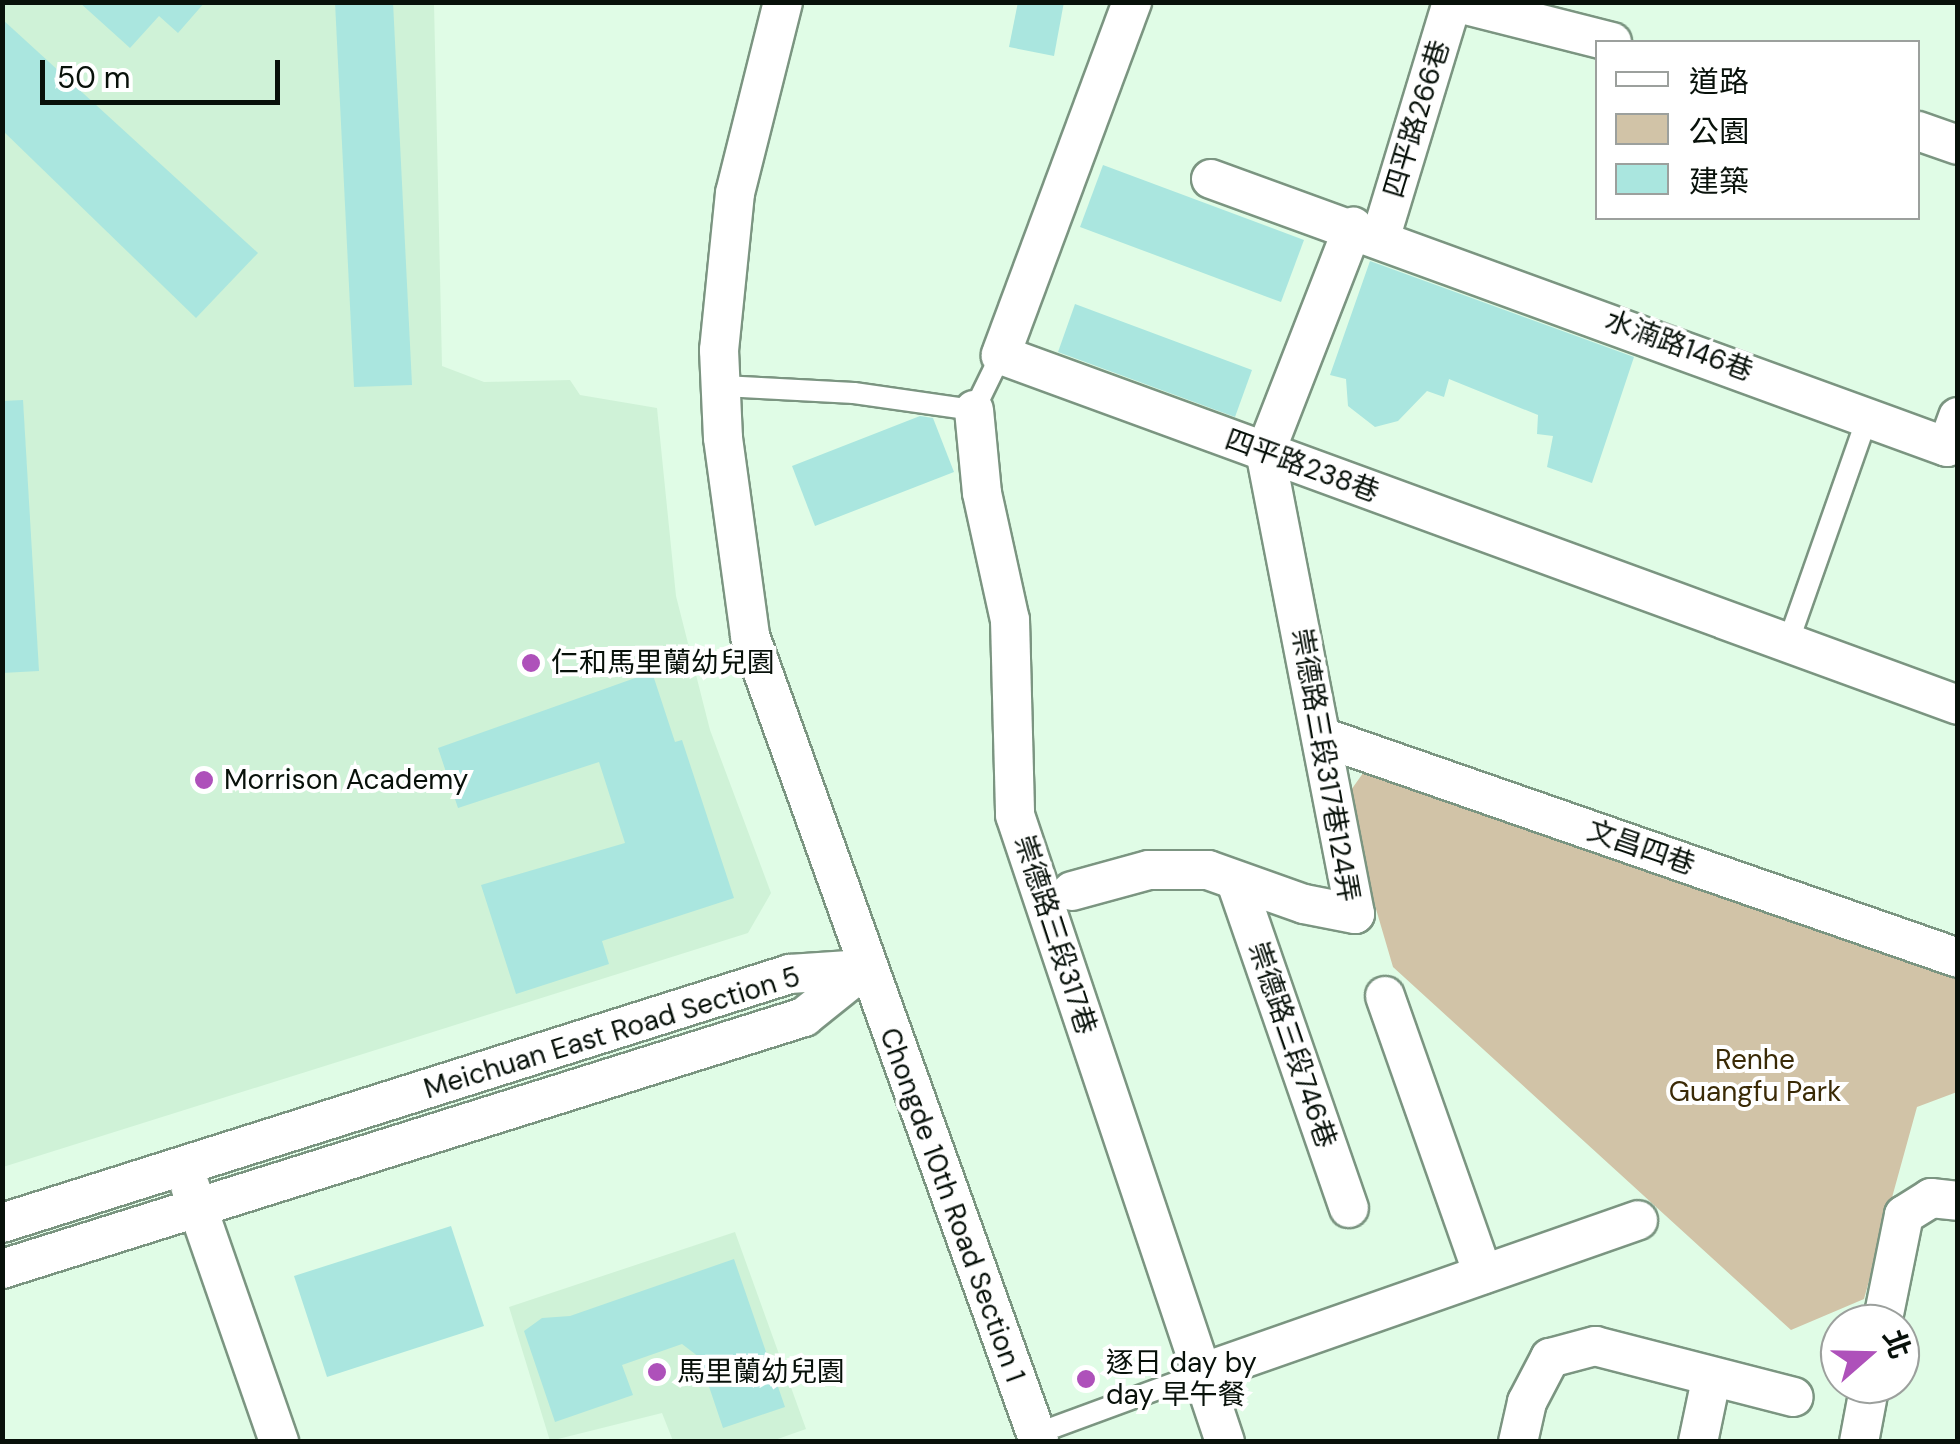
<!DOCTYPE html>
<meta charset="utf-8">
<style>
body{margin:0}
#map{position:relative;width:1960px;height:1444px;overflow:hidden;background:#e0fce6;font-family:"DM Sans","Noto Sans TC",sans-serif}
div>[style]{position:absolute}
.built>*{inset:0;background:#cff2d7}
.green>*{inset:0;background:#d1c3a7}
.building>*{inset:0;background:#aae6df}
.roads{filter:drop-shadow(2px 0 #7b9581) drop-shadow(-2px 0 #7b9581) drop-shadow(0 2px #7b9581) drop-shadow(0 -2px #7b9581)}
.lane>*{height:20px;margin:-10px;padding:0 10px;transform-origin:10px;border-radius:10px;background:#fff}
.street>*{height:38px;margin:-19px;padding:0 19px;transform-origin:19px;border-radius:19px;background:#fff}
.dots>*{width:28px;height:28px;translate:-50% -50%;box-sizing:border-box;border:5px solid #fff;border-radius:50%}
span{translate:-50% -50%;white-space:nowrap;text-align:center;line-height:1.15;-webkit-text-stroke:8px #fff;paint-order:stroke}
.street-label{font-size:28px;color:#08110a}
.poi-label{font-size:28px;color:#08110a}
.left{translate:0 -50%;text-align:left}
.park-label{font-size:28px;color:#3a2a06}
.frame{position:absolute;inset:0;border:5px solid #08110a;pointer-events:none}
.legend{position:absolute;left:1595px;top:40px;width:325px;height:180px;box-sizing:border-box;background:#fff;border:2px solid #9ca09d;margin:0;padding:12px 18px;list-style:none;font-size:30px;color:#08110a}
.legend li{display:flex;align-items:center;gap:20px;height:50px}
.legend b{width:50px;border:2px solid #9ca09d}
.north{position:absolute;left:1820px;top:1304px;width:100px;height:100px;box-sizing:border-box;background:#fff;border:2px solid #9ca09d;border-radius:50%;rotate:70deg;font-size:28px;font-weight:700;line-height:40px;text-align:center;color:#08110a}
.north::after{content:'';display:block;margin:auto;width:35px;height:45px;background:#ae51ba;clip-path:polygon(50% 0,100% 100%,50% 72%,0 100%)}
.scale{position:absolute;left:40px;top:60px;width:240px;height:45px;box-sizing:border-box;border:5px solid #08110a;border-top:0;padding-left:12px;font-size:30px;line-height:35px;white-space:nowrap;color:#08110a;-webkit-text-stroke:8px #fff;paint-order:stroke}
</style>
<div id="map">
<div class="built">
<div style="clip-path:polygon(3px 3px,434px 3px,442px 366px,484px 382px,570px 380px,580px 395px,657px 408px,676px 596px,710px 730px,771px 893px,748px 933px,3px 1167px)"></div>
<div style="clip-path:polygon(735px 1232px,806px 1429px,772px 1441px,673px 1441px,662px 1413px,550px 1441px,509px 1307px)"></div>
</div>
<div class="green">
<div style="clip-path:polygon(1368px 766px,1957px 974px,1957px 1092px,1917px 1107px,1864px 1299px,1791px 1330px,1393px 967px,1344px 800px)"></div>
</div>
<div class="building">
<div style="clip-path:polygon(79px 2px,205px 2px,178px 33px,159px 16px,130px 48px)"></div>
<div style="clip-path:polygon(335px 2px,393px 2px,412px 385px,354px 387px)"></div>
<div style="clip-path:polygon(1018px 2px,1064px 2px,1054px 56px,1009px 47px)"></div>
<div style="clip-path:polygon(2px 19px,258px 253px,196px 318px,2px 130px)"></div>
<div style="clip-path:polygon(1103px 165px,1304px 240px,1281px 302px,1080px 227px)"></div>
<div style="clip-path:polygon(1370px 261px,1634px 357px,1592px 483px,1547px 467px,1553px 436px,1537px 434px,1538px 415px,1449px 379px,1444px 397px,1427px 391px,1398px 421px,1375px 427px,1348px 406px,1346px 379px,1330px 375px)"></div>
<div style="clip-path:polygon(1075px 304px,1252px 370px,1235px 417px,1058px 352px)"></div>
<div style="clip-path:polygon(23px 400px,39px 671px,2px 673px,2px 401px)"></div>
<div style="clip-path:polygon(920px 416px,933px 418px,954px 472px,815px 526px,792px 466px)"></div>
<div style="clip-path:polygon(652px 672px,675px 742px,682px 740px,734px 898px,602px 941px,609px 964px,516px 994px,481px 885px,625px 843px,599px 762px,458px 808px,438px 748px)"></div>
<div style="clip-path:polygon(451px 1226px,484px 1326px,327px 1377px,294px 1276px)"></div>
<div style="clip-path:polygon(734px 1259px,785px 1407px,723px 1428px,699px 1357px,682px 1344px,622px 1365px,633px 1395px,555px 1422px,524px 1331px,542px 1318px,570px 1316px)"></div>
</div>
<div class="roads">
<div class="lane">
<div style="left:723px;top:386px;width:131px;rotate:3.1deg"></div>
<div style="left:854px;top:393px;width:121px;rotate:8.1deg"></div>
<div style="left:974px;top:410px;width:61px;rotate:-63.9deg"></div>
<div style="left:1789px;top:640px;width:238px;rotate:-70.6deg"></div>
<div style="left:1036px;top:1434px;width:177px;rotate:-20.2deg"></div>
</div>
<div class="street">
<div style="left:783px;top:2px;width:197px;rotate:104.1deg"></div>
<div style="left:735px;top:193px;width:158px;rotate:95.8deg"></div>
<div style="left:719px;top:350px;width:88px;rotate:87.4deg"></div>
<div style="left:723px;top:438px;width:200px;rotate:82.2deg"></div>
<div style="left:750px;top:636px;width:856px;rotate:70.27deg"></div>
<div style="left:1132px;top:2px;width:377px;rotate:110.4deg"></div>
<div style="left:1001px;top:355px;width:1019px;rotate:20.09deg"></div>
<div style="left:1454px;top:2px;width:163px;rotate:14.2deg"></div>
<div style="left:1918px;top:131px;width:42px;rotate:19.3deg"></div>
<div style="left:1211px;top:179px;width:783px;rotate:20.01deg"></div>
<div style="left:1947px;top:447px;width:32px;rotate:-70deg"></div>
<div style="left:1381px;top:236px;width:245px;rotate:-73.1deg"></div>
<div style="left:974px;top:410px;width:83px;rotate:84.5deg"></div>
<div style="left:982px;top:493px;width:130px;rotate:77.6deg"></div>
<div style="left:1010px;top:620px;width:195px;rotate:88.5deg"></div>
<div style="left:1015px;top:815px;width:661px;rotate:71.48deg"></div>
<div style="left:1325px;top:738px;width:670px;rotate:19.16deg"></div>
<div style="left:1236px;top:882px;width:345px;rotate:70.9deg"></div>
<div style="left:1072px;top:891px;width:80px;rotate:-15.3deg"></div>
<div style="left:1149px;top:870px;width:59px"></div>
<div style="left:1208px;top:870px;width:102px;rotate:19.5deg"></div>
<div style="left:1304px;top:904px;width:52px;rotate:11.1deg"></div>
<div style="left:1355px;top:914px;width:470px;rotate:-101deg"></div>
<div style="left:1265px;top:453px;width:243px;rotate:-68.7deg"></div>
<div style="left:1385px;top:996px;width:295px;rotate:70.6deg"></div>
<div style="left:190px;top:1186px;width:271px;rotate:70.8deg"></div>
<div style="left:2px;top:1223px;width:826px;rotate:-17.54deg"></div>
<div style="left:790px;top:974px;width:74px;rotate:-3.9deg"></div>
<div style="left:2px;top:1269px;width:841px;rotate:-17.44deg"></div>
<div style="left:804px;top:1017px;width:77px;rotate:-38.7deg"></div>
<div style="left:1882px;top:1324px;width:111px;rotate:-78.6deg"></div>
<div style="left:1904px;top:1215px;width:32px;rotate:-32deg"></div>
<div style="left:1931px;top:1198px;width:27px;rotate:6deg"></div>
<div style="left:1202px;top:1373px;width:462px;rotate:-19.3deg"></div>
<div style="left:1518px;top:1442px;width:41px;rotate:-77.3deg"></div>
<div style="left:1527px;top:1402px;width:50px;rotate:-62.4deg"></div>
<div style="left:1550px;top:1358px;width:47px;rotate:-14.9deg"></div>
<div style="left:1595px;top:1346px;width:205px;rotate:14.4deg"></div>
<div style="left:1698px;top:1442px;width:63px;rotate:-78.2deg"></div>
<div style="left:1859px;top:1442px;width:59px;rotate:-79.3deg"></div>
</div>
</div>
<div class="dots">
<div style="left:531px;top:663px;background:#ae51ba"></div>
<div style="left:204px;top:780px;background:#ae51ba"></div>
<div style="left:657px;top:1372px;background:#ae51ba"></div>
<div style="left:1086px;top:1379px;background:#ae51ba"></div>
</div>
<div class="street-label">
<span style="left:1417px;top:119px;rotate:-73deg">四平路266巷</span>
<span style="left:1679px;top:346px;rotate:20deg">水湳路146巷</span>
<span style="left:1302px;top:466px;rotate:20deg">四平路238巷</span>
<span style="left:1325px;top:765px;rotate:80deg">崇德路三段317巷124弄</span>
<span style="left:1641px;top:848px;rotate:19deg">文昌四巷</span>
<span style="left:1055px;top:935px;rotate:72deg">崇德路三段317巷</span>
<span style="left:612px;top:1033px;rotate:-17deg">Meichuan East Road Section 5</span>
<span style="left:1292px;top:1045px;rotate:71deg">崇德路三段746巷</span>
<span style="left:952px;top:1205px;rotate:70deg">Chongde 10th Road Section 1</span>
</div>
<div class="poi-label">
<span class="left" style="left:551px;top:663px">仁和馬里蘭幼兒園</span>
<span class="left" style="left:224px;top:780px">Morrison Academy</span>
<span class="left" style="left:1106px;top:1379px">逐日 day by<br>day 早午餐</span>
<span class="left" style="left:677px;top:1372px">馬里蘭幼兒園</span>
</div>
<div class="park-label">
<span style="left:1755px;top:1076px">Renhe<br>Guangfu Park</span>
</div>
<div class="frame"></div>
<ul class="legend">
<li><b style="height:12px;background:#fff"></b>道路</li>
<li><b style="height:28px;background:#d1c3a7"></b>公園</li>
<li><b style="height:28px;background:#aae6df"></b>建築</li>
</ul>
<div class="north">北</div>
<div class="scale">50 m</div>
</div>
